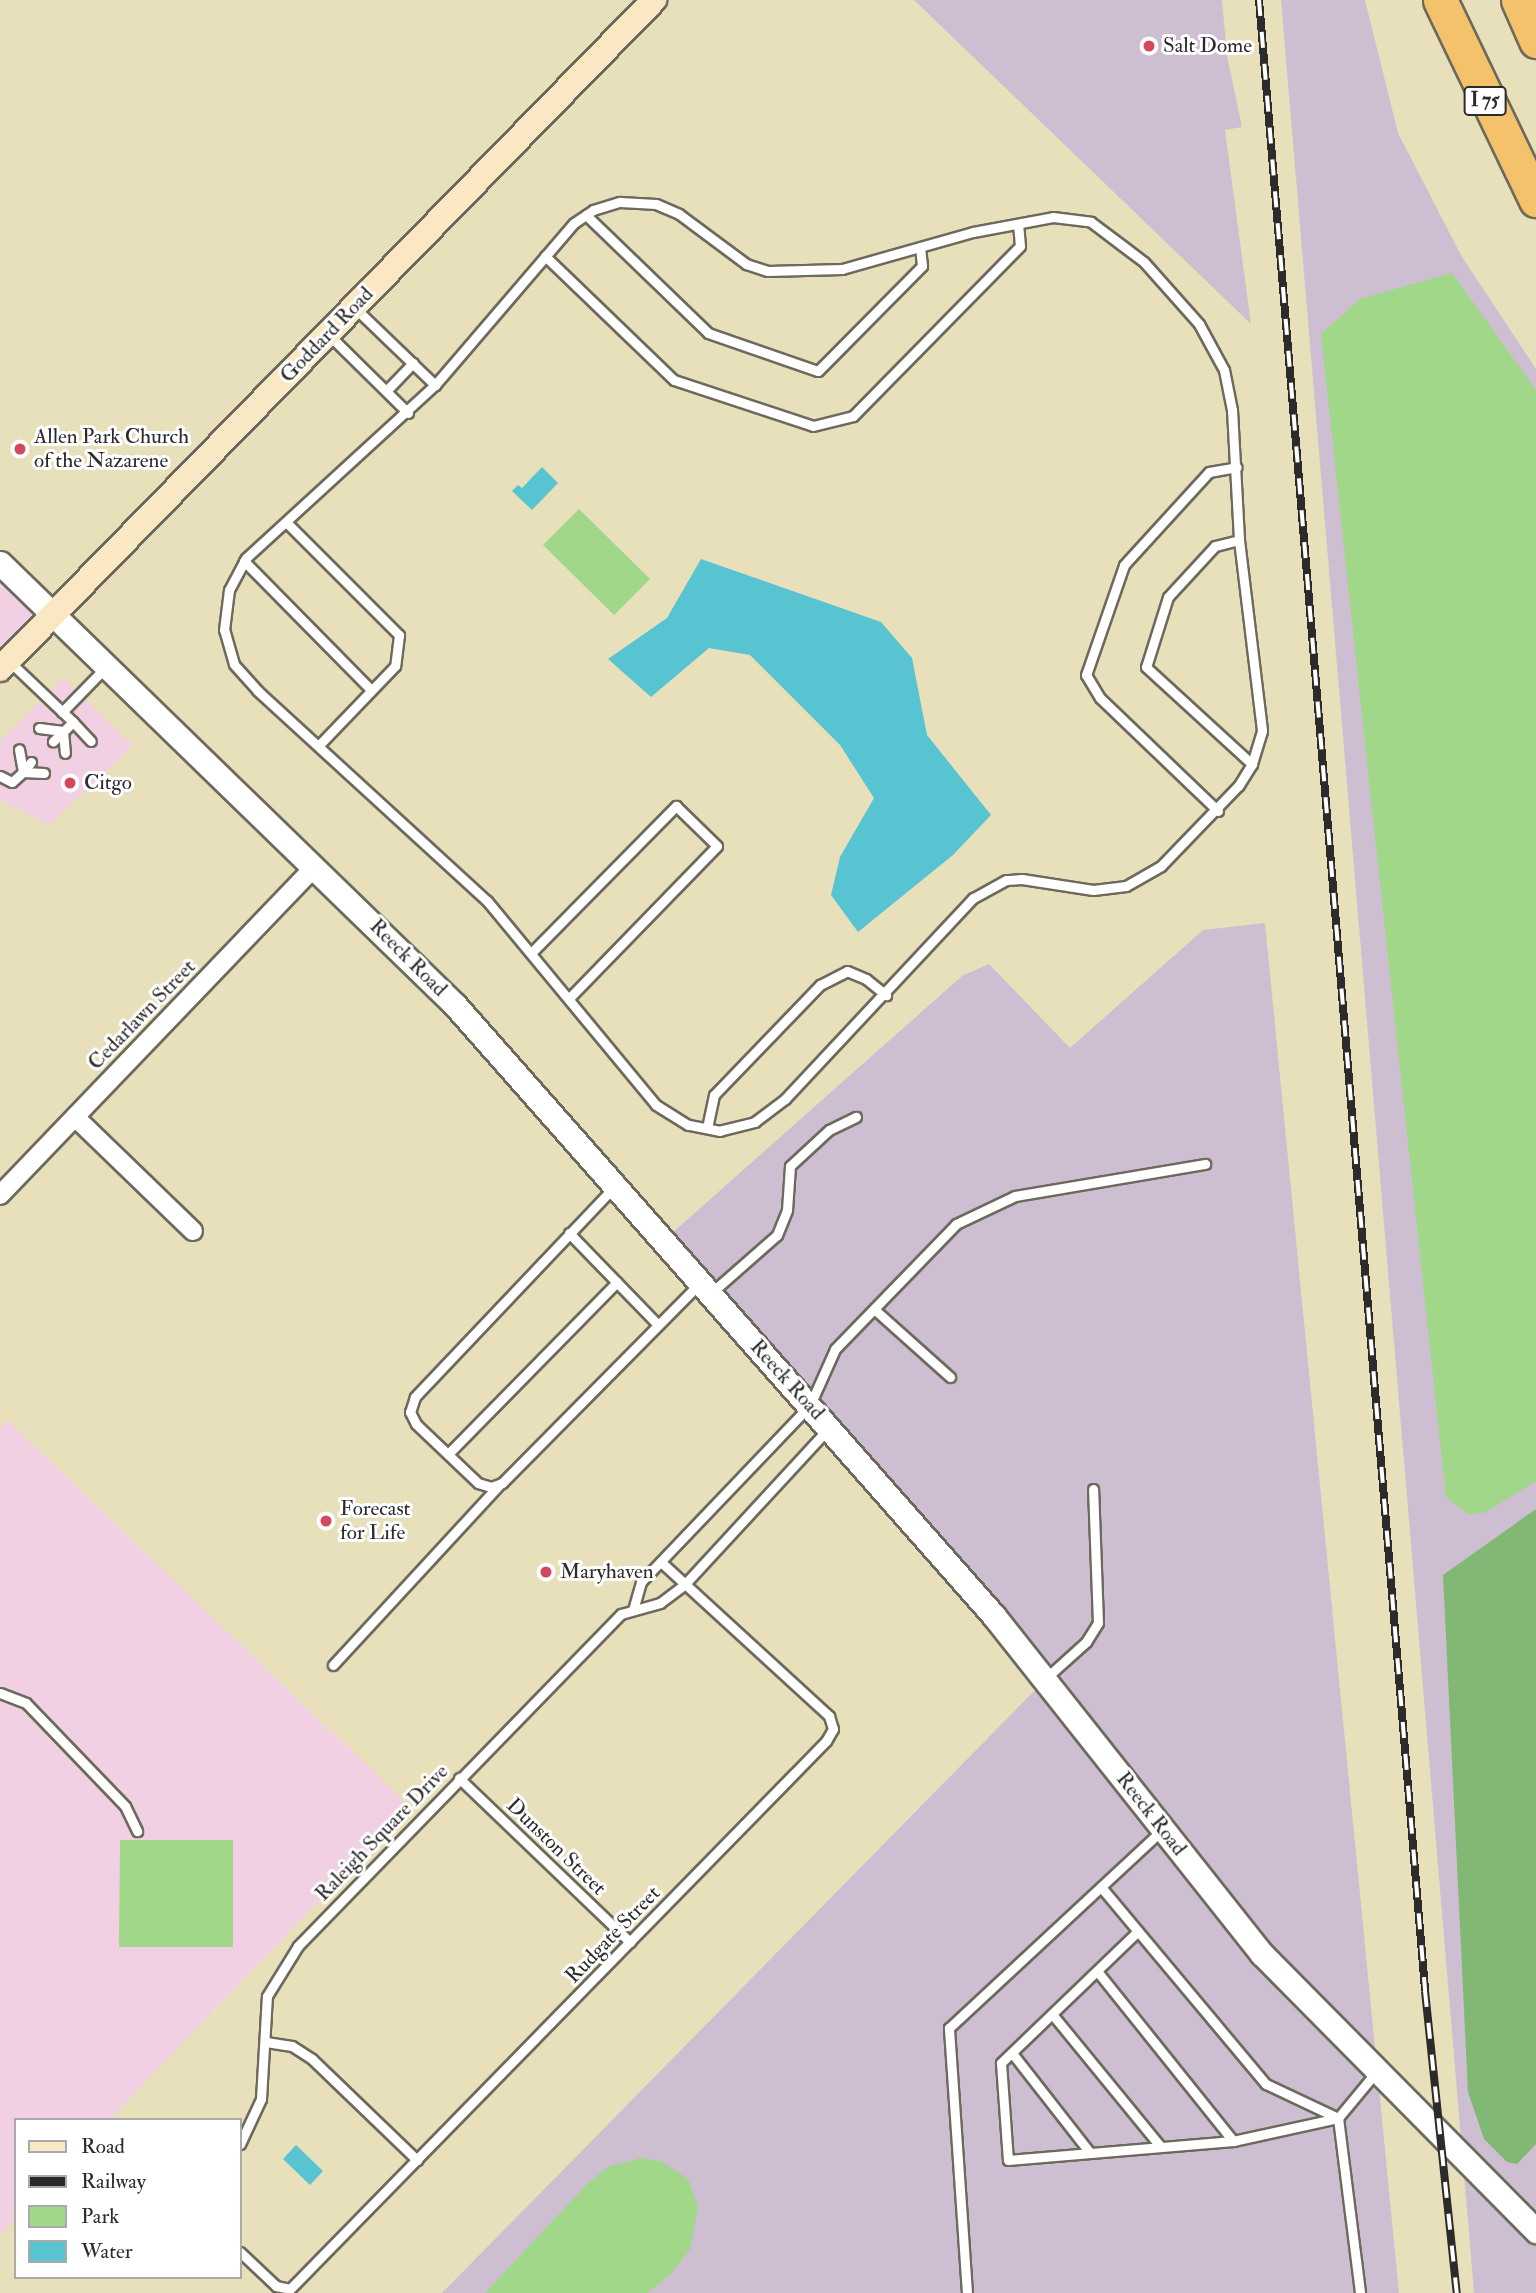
<!DOCTYPE html>
<style>
body{margin:0}
#map{position:relative;width:1536px;height:2293px;overflow:hidden;background:#e8e0bb;font-family:"IM FELL Double Pica",serif}
div>[style]{position:absolute}
.built>*{inset:0;background:#f1d0e3}
.industrial>*{inset:0;background:#cebed1}
.green>*{inset:0;background:#a0d788}
.forest>*{inset:0;background:#80b874}
.water>*{inset:0;background:#58c3d1}
.roads{filter:drop-shadow(2px 0 #6d6a5d) drop-shadow(-2px 0 #6d6a5d) drop-shadow(0 2px #6d6a5d) drop-shadow(0 -2px #6d6a5d)}
.service>*{height:9px;margin:-4.5px;padding:0 4.5px;transform-origin:4.5px;border-radius:4.5px;background:#fff}
.minor>*{height:18px;margin:-9px;padding:0 9px;transform-origin:9px;border-radius:9px;background:#fff}
.tertiary>*{height:23px;margin:-11.5px;padding:0 11.5px;transform-origin:11.5px;border-radius:11.5px;background:#fff}
.secondary>*{height:24px;margin:-12px;padding:0 12px;transform-origin:12px;border-radius:12px;background:#fae7c3}
.motorway>*{height:33px;margin:-16.5px;padding:0 16.5px;transform-origin:16.5px;border-radius:16.5px;background:#f3c26a}
.rail>*{height:8px;margin-top:-4px;transform-origin:0;background:repeating-linear-gradient(90deg,#fff 0 16px,#2b2b2b 0 32px);box-sizing:border-box;border-block:2px solid #2b2b2b}
.dots>*{width:19px;height:19px;translate:-50% -50%;box-sizing:border-box;border:4px solid #fff;border-radius:50%}
span{translate:-50% -50%;white-space:nowrap;text-align:center;line-height:1.15;-webkit-text-stroke:6px #fff;paint-order:stroke}
.shield-label span{padding:2px 5px;background:#fff;border:2px solid;border-radius:5px;-webkit-text-stroke-width:0}
.shield-label{font-size:19px;color:#2b2b2b;font-weight:700}
.poi-label{font-size:21px;color:#2b2b2b}
.left{translate:0 -50%;text-align:left}
.street-label{font-size:21px;color:#2b2b2b}
.legend{position:absolute;left:14px;top:2118px;width:228px;height:161px;box-sizing:border-box;background:#fff;border:2px solid #aaa;margin:0;padding:9px 12px;list-style:none;font-size:21px;color:#2b2b2b}
.legend li{display:flex;align-items:center;gap:14px;height:35px}
.legend b{width:35px;border:2px solid #aaa}
</style>
<div id="map">
<div class="built">
<div style="clip-path:polygon(0 563px,53px 615px,0 669px)"></div>
<div style="clip-path:polygon(63px 678px,133px 746px,48px 825px,0 800px,0 741px)"></div>
<div style="clip-path:polygon(7px 1420px,409px 1806px,109px 2120px,16px 2120px,16px 2218px,0 2234px,0 1428px)"></div>
</div>
<div class="industrial">
<div style="clip-path:polygon(914px 0,1222px 0,1227px 56px,1242px 127px,1225px 130px,1251px 324px)"></div>
<div style="clip-path:polygon(1281px 0,1365px 0,1398px 133px,1462px 257px,1536px 369px,1536px 2293px,1474px 2293px)"></div>
<div style="clip-path:polygon(1265px 923px,1399px 2293px,442px 2293px,1046px 1679px,662px 1242px,962px 976px,989px 964px,1070px 1048px,1203px 930px)"></div>
</div>
<div class="green">
<div style="clip-path:polygon(1452px 273px,1536px 390px,1536px 1481px,1484px 1513px,1468px 1514px,1446px 1497px,1321px 334px,1360px 299px)"></div>
<div style="clip-path:polygon(579px 509px,650px 579px,614px 615px,543px 545px)"></div>
<div style="clip-path:polygon(120px 1840px,233px 1840px,233px 1947px,119px 1947px)"></div>
<div style="clip-path:polygon(641px 2158px,661px 2161px,688px 2179px,698px 2208px,690px 2249px,671px 2274px,647px 2293px,485px 2293px,590px 2181px,610px 2166px)"></div>
</div>
<div class="forest">
<div style="clip-path:polygon(1536px 1509px,1536px 2144px,1517px 2164px,1507px 2162px,1484px 2139px,1468px 2092px,1443px 1575px)"></div>
</div>
<div class="water">
<div style="clip-path:polygon(542px 467px,558px 483px,532px 510px,512px 491px,518px 485px,522px 488px)"></div>
<div style="clip-path:polygon(701px 559px,881px 622px,912px 658px,927px 735px,991px 815px,953px 855px,858px 932px,831px 895px,840px 857px,874px 798px,840px 745px,750px 655px,709px 648px,651px 697px,608px 659px,667px 618px)"></div>
<div style="clip-path:polygon(296px 2145px,323px 2171px,310px 2185px,283px 2159px)"></div>
</div>
<div class="roads">
<div class="service">
<div style="left:620px;top:202px;width:36px;rotate:3deg"></div>
<div style="left:656px;top:204px;width:25px;rotate:23deg"></div>
<div style="left:679px;top:214px;width:84px;rotate:36.7deg"></div>
<div style="left:746px;top:264px;width:23px;rotate:18deg"></div>
<div style="left:768px;top:271px;width:74px;rotate:-1.5deg"></div>
<div style="left:842px;top:269px;width:136px;rotate:-15.8deg"></div>
<div style="left:973px;top:232px;width:81px;rotate:-10.6deg"></div>
<div style="left:1053px;top:217px;width:38px;rotate:7deg"></div>
<div style="left:1091px;top:222px;width:66px;rotate:37deg"></div>
<div style="left:1144px;top:262px;width:83px;rotate:48.4deg"></div>
<div style="left:1199px;top:324px;width:52px;rotate:61.5deg"></div>
<div style="left:1224px;top:370px;width:41px;rotate:78.7deg"></div>
<div style="left:1232px;top:410px;width:130px;rotate:86.9deg"></div>
<div style="left:1239px;top:540px;width:192px;rotate:83.1deg"></div>
<div style="left:1262px;top:731px;width:34px;rotate:107deg"></div>
<div style="left:1252px;top:764px;width:26px;rotate:122deg"></div>
<div style="left:1238px;top:786px;width:111px;rotate:133.9deg"></div>
<div style="left:1161px;top:866px;width:40px;rotate:150.3deg"></div>
<div style="left:1126px;top:886px;width:33px;rotate:173deg"></div>
<div style="left:1093px;top:890px;width:72px;rotate:-171.2deg"></div>
<div style="left:1022px;top:879px;width:16px;rotate:176deg"></div>
<div style="left:1006px;top:880px;width:38px;rotate:151deg"></div>
<div style="left:973px;top:898px;width:275px;rotate:133.1deg"></div>
<div style="left:785px;top:1099px;width:38px;rotate:143deg"></div>
<div style="left:755px;top:1122px;width:36px;rotate:166deg"></div>
<div style="left:720px;top:1131px;width:33px;rotate:-169deg"></div>
<div style="left:688px;top:1125px;width:38px;rotate:-148deg"></div>
<div style="left:656px;top:1105px;width:265px;rotate:-129.6deg"></div>
<div style="left:487px;top:901px;width:311px;rotate:-137.5deg"></div>
<div style="left:258px;top:691px;width:36px;rotate:-132deg"></div>
<div style="left:234px;top:664px;width:35px;rotate:-106deg"></div>
<div style="left:224px;top:630px;width:40px;rotate:-82.9deg"></div>
<div style="left:229px;top:590px;width:36px;rotate:-62deg"></div>
<div style="left:246px;top:558px;width:256px;rotate:-42.5deg"></div>
<div style="left:435px;top:385px;width:213px;rotate:-49.4deg"></div>
<div style="left:574px;top:223px;width:23px;rotate:-34deg"></div>
<div style="left:593px;top:210px;width:28px;rotate:-17deg"></div>
<div style="left:586px;top:215px;width:170px;rotate:44deg"></div>
<div style="left:708px;top:333px;width:116px;rotate:19.1deg"></div>
<div style="left:818px;top:371px;width:148px;rotate:-45.3deg"></div>
<div style="left:922px;top:266px;width:19px;rotate:-96deg"></div>
<div style="left:545px;top:256px;width:179px;rotate:43.9deg"></div>
<div style="left:674px;top:380px;width:146px;rotate:18.3deg"></div>
<div style="left:813px;top:426px;width:41px;rotate:-14deg"></div>
<div style="left:853px;top:416px;width:238px;rotate:-45.5deg"></div>
<div style="left:1020px;top:246px;width:22px;rotate:-95deg"></div>
<div style="left:356px;top:309px;width:110px;rotate:43.9deg"></div>
<div style="left:329px;top:335px;width:111px;rotate:44.6deg"></div>
<div style="left:386px;top:391px;width:39px;rotate:-46deg"></div>
<div style="left:286px;top:522px;width:160px;rotate:45deg"></div>
<div style="left:399px;top:635px;width:31px;rotate:97deg"></div>
<div style="left:395px;top:666px;width:110px;rotate:133.9deg"></div>
<div style="left:1239px;top:540px;width:25px;rotate:166deg"></div>
<div style="left:1215px;top:546px;width:69px;rotate:132.7deg"></div>
<div style="left:1168px;top:597px;width:73px;rotate:107.4deg"></div>
<div style="left:1146px;top:667px;width:144px;rotate:42.5deg"></div>
<div style="left:244px;top:561px;width:181px;rotate:45.4deg"></div>
<div style="left:10px;top:662px;width:87px;rotate:43.6deg"></div>
<div style="left:73px;top:722px;width:28px;rotate:136deg"></div>
<div style="left:62px;top:712px;width:62px;rotate:-45.7deg"></div>
<div style="left:73px;top:722px;width:26px;rotate:47deg"></div>
<div style="left:39px;top:728px;width:24px;rotate:7deg"></div>
<div style="left:63px;top:731px;width:22px;rotate:85deg"></div>
<div style="left:31px;top:762px;width:13px;rotate:129deg"></div>
<div style="left:23px;top:772px;width:21px;rotate:3deg"></div>
<div style="left:0;top:776px;width:13px;rotate:27deg"></div>
<div style="left:12px;top:782px;width:15px;rotate:-42deg"></div>
<div style="left:23px;top:772px;width:23px;rotate:-100deg"></div>
<div style="left:1218px;top:811px;width:163px;rotate:-136.2deg"></div>
<div style="left:1100px;top:698px;width:27px;rotate:-121deg"></div>
<div style="left:1086px;top:675px;width:116px;rotate:-70.9deg"></div>
<div style="left:1124px;top:565px;width:126px;rotate:-47.6deg"></div>
<div style="left:1209px;top:472px;width:28px;rotate:-10deg"></div>
<div style="left:533px;top:951px;width:204px;rotate:-45.4deg"></div>
<div style="left:676px;top:806px;width:57px;rotate:44.3deg"></div>
<div style="left:717px;top:846px;width:211px;rotate:134.2deg"></div>
<div style="left:707px;top:1128px;width:34px;rotate:-78deg"></div>
<div style="left:714px;top:1095px;width:153px;rotate:-46.1deg"></div>
<div style="left:820px;top:985px;width:30px;rotate:-27deg"></div>
<div style="left:847px;top:971px;width:21px;rotate:23deg"></div>
<div style="left:866px;top:979px;width:26px;rotate:39deg"></div>
<div style="left:615px;top:1186px;width:291px;rotate:133.5deg"></div>
<div style="left:415px;top:1397px;width:16px;rotate:108deg"></div>
<div style="left:410px;top:1412px;width:13px;rotate:63deg"></div>
<div style="left:416px;top:1424px;width:86px;rotate:43.6deg"></div>
<div style="left:478px;top:1483px;width:14px;rotate:17deg"></div>
<div style="left:491px;top:1487px;width:12px;rotate:-20deg"></div>
<div style="left:502px;top:1483px;width:280px;rotate:-45.3deg"></div>
<div style="left:569px;top:1233px;width:128px;rotate:45.9deg"></div>
<div style="left:711px;top:1293px;width:88px;rotate:-41.3deg"></div>
<div style="left:777px;top:1235px;width:27px;rotate:-68deg"></div>
<div style="left:787px;top:1210px;width:44px;rotate:-86.1deg"></div>
<div style="left:790px;top:1166px;width:53px;rotate:-42.7deg"></div>
<div style="left:829px;top:1130px;width:30px;rotate:-26deg"></div>
<div style="left:874px;top:1309px;width:102px;rotate:41.8deg"></div>
<div style="left:448px;top:1454px;width:241px;rotate:-45.5deg"></div>
<div style="left:633px;top:1610px;width:29px;rotate:-74deg"></div>
<div style="left:641px;top:1582px;width:245px;rotate:-46.3deg"></div>
<div style="left:810px;top:1405px;width:61px;rotate:-65.9deg"></div>
<div style="left:835px;top:1349px;width:174px;rotate:-45.9deg"></div>
<div style="left:956px;top:1224px;width:65px;rotate:-25.4deg"></div>
<div style="left:1015px;top:1196px;width:193px;rotate:-9.6deg"></div>
<div style="left:333px;top:1665px;width:246px;rotate:-47.3deg"></div>
<div style="left:1046px;top:1678px;width:54px;rotate:-42deg"></div>
<div style="left:1086px;top:1642px;width:22px;rotate:-58deg"></div>
<div style="left:1098px;top:1623px;width:134px;rotate:-92.1deg"></div>
<div style="left:0;top:1693px;width:28px;rotate:21deg"></div>
<div style="left:26px;top:1703px;width:143px;rotate:46.1deg"></div>
<div style="left:125px;top:1806px;width:28px;rotate:64deg"></div>
<div style="left:459px;top:1778px;width:237px;rotate:43.8deg"></div>
<div style="left:1101px;top:1887px;width:257px;rotate:50.1deg"></div>
<div style="left:1266px;top:2084px;width:80px;rotate:25.3deg"></div>
<div style="left:1338px;top:2118px;width:60px;rotate:-50.4deg"></div>
<div style="left:1137px;top:1932px;width:189px;rotate:136.1deg"></div>
<div style="left:1001px;top:2063px;width:97px;rotate:85.9deg"></div>
<div style="left:1008px;top:2160px;width:226px;rotate:-4.8deg"></div>
<div style="left:1233px;top:2141px;width:107px;rotate:-12.4deg"></div>
<div style="left:1338px;top:2118px;width:176px;rotate:82.8deg"></div>
<div style="left:1097px;top:1971px;width:218px;rotate:51.3deg"></div>
<div style="left:1052px;top:2014px;width:172px;rotate:50.7deg"></div>
<div style="left:266px;top:2042px;width:26px;rotate:9deg"></div>
<div style="left:292px;top:2046px;width:24px;rotate:33deg"></div>
<div style="left:312px;top:2059px;width:146px;rotate:43.9deg"></div>
<div style="left:1012px;top:2053px;width:127px;rotate:52deg"></div>
<div style="left:240px;top:2144px;width:50px;rotate:-65deg"></div>
<div style="left:261px;top:2099px;width:103px;rotate:-86.7deg"></div>
<div style="left:267px;top:1996px;width:59px;rotate:-58.2deg"></div>
<div style="left:298px;top:1946px;width:463px;rotate:-45.8deg"></div>
<div style="left:621px;top:1614px;width:41px;rotate:-15.8deg"></div>
<div style="left:660px;top:1603px;width:31px;rotate:-37deg"></div>
<div style="left:685px;top:1584px;width:212px;rotate:-47.3deg"></div>
<div style="left:240px;top:2252px;width:50px;rotate:43.4deg"></div>
<div style="left:276px;top:2286px;width:14px;rotate:12deg"></div>
<div style="left:290px;top:2289px;width:767px;rotate:-45.63deg"></div>
<div style="left:826px;top:1741px;width:14px;rotate:-60deg"></div>
<div style="left:833px;top:1729px;width:14px;rotate:-107deg"></div>
<div style="left:829px;top:1716px;width:228px;rotate:-137.5deg"></div>
<div style="left:967px;top:2293px;width:266px;rotate:-93.9deg"></div>
<div style="left:949px;top:2028px;width:289px;rotate:-42.9deg"></div>
</div>
<div class="minor">
<div style="left:75px;top:1117px;width:164px;rotate:44deg"></div>
<div style="left:0;top:1195px;width:455px;rotate:-46.2deg"></div>
</div>
<div class="tertiary">
<div style="left:0;top:563px;width:634px;rotate:44.17deg"></div>
<div style="left:455px;top:1005px;width:815px;rotate:48.58deg"></div>
<div style="left:994px;top:1616px;width:431px;rotate:51.6deg"></div>
<div style="left:1262px;top:1954px;width:390px;rotate:45.3deg"></div>
</div>
<div class="secondary">
<div style="left:0;top:669px;width:936px;rotate:-45.65deg"></div>
</div>
<div class="motorway">
<div style="left:1440px;top:0;width:222px;rotate:64.4deg"></div>
<div style="left:1518px;top:0;width:45px;rotate:66.3deg"></div>
</div>
</div>
<div class="rail">
<div style="left:1259px;top:0;width:1998px;rotate:85.23deg"></div>
<div style="left:1425px;top:1991px;width:304px;rotate:84deg"></div>
</div>
<div class="dots">
<div style="left:1149px;top:46px;background:#d1495b"></div>
<div style="left:20px;top:449px;background:#d1495b"></div>
<div style="left:70px;top:783px;background:#d1495b"></div>
<div style="left:326px;top:1521px;background:#d1495b"></div>
<div style="left:546px;top:1572px;background:#d1495b"></div>
</div>
<div class="shield-label">
<span style="left:1485px;top:101px">I 75</span>
</div>
<div class="poi-label">
<span class="left" style="left:1163px;top:46px">Salt Dome</span>
<span class="left" style="left:34px;top:449px">Allen Park Church<br>of the Nazarene</span>
<span class="left" style="left:84px;top:783px">Citgo</span>
<span class="left" style="left:340px;top:1521px">Forecast<br>for Life</span>
<span class="left" style="left:560px;top:1572px">Maryhaven</span>
</div>
<div class="street-label">
<span style="left:327px;top:335px;rotate:-46deg">Goddard Road</span>
<span style="left:408px;top:958px;rotate:45deg">Reeck Road</span>
<span style="left:142px;top:1015px;rotate:-46deg">Cedarlawn Street</span>
<span style="left:787px;top:1380px;rotate:48deg">Reeck Road</span>
<span style="left:1151px;top:1814px;rotate:52deg">Reeck Road</span>
<span style="left:382px;top:1833px;rotate:-46deg">Raleigh Square Drive</span>
<span style="left:556px;top:1847px;rotate:44deg">Dunston Street</span>
<span style="left:613px;top:1935px;rotate:-46deg">Rudgate Street</span>
</div>
<ul class="legend">
<li><b style="height:9px;background:#fae7c3"></b>Road</li>
<li><b style="height:9px;background:#2b2b2b"></b>Railway</li>
<li><b style="height:19px;background:#a0d788"></b>Park</li>
<li><b style="height:19px;background:#58c3d1"></b>Water</li>
</ul>
</div>
